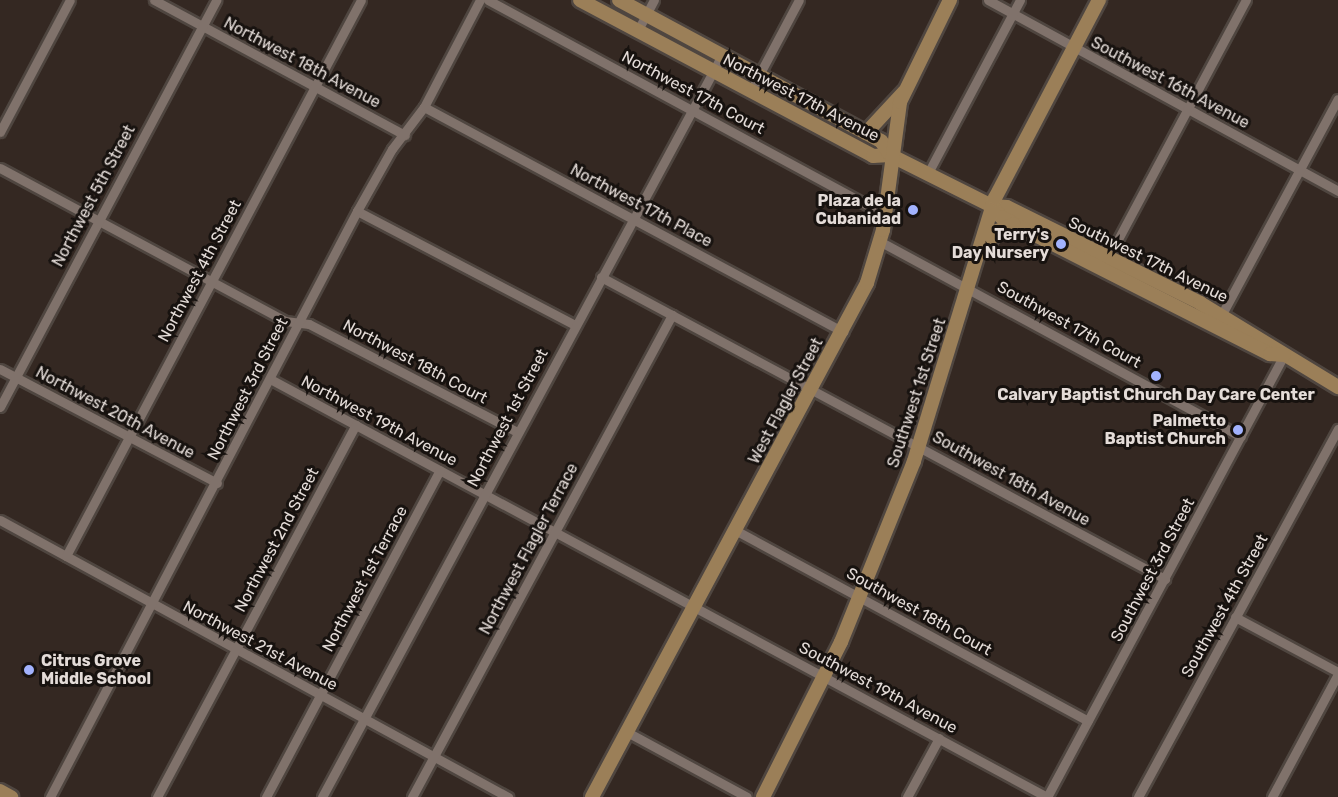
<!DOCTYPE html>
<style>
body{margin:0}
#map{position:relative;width:1338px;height:797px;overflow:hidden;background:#342822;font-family:Rubik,sans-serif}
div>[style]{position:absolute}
.roads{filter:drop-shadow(2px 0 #4f4640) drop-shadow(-2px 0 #4f4640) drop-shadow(0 2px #4f4640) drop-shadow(0 -2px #4f4640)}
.street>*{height:9px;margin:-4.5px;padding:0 4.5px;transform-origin:4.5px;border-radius:4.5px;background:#80726b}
.secondary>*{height:14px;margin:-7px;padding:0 7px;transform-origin:7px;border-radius:7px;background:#9b7f58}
.dots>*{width:16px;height:16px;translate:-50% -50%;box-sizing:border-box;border:3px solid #17120f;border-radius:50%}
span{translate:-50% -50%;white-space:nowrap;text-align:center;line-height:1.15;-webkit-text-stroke:6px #17120f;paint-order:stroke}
.street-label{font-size:16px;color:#e4dcd8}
.poi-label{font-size:16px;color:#e4dcd8;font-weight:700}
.right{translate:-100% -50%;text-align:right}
.left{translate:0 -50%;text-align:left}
</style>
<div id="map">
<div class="roads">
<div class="street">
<div style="left:154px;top:0;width:285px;rotate:28.3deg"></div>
<div style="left:488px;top:0;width:430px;rotate:28.4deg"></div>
<div style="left:866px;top:204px;width:20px;rotate:11deg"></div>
<div style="left:988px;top:0;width:399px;rotate:28.6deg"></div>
<div style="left:638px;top:30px;width:34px;rotate:-62deg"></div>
<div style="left:750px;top:92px;width:104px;rotate:-62deg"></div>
<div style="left:424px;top:107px;width:476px;rotate:28.2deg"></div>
<div style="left:0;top:132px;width:149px;rotate:-62.1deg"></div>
<div style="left:0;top:168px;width:323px;rotate:28.2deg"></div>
<div style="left:285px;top:321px;width:24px;rotate:7deg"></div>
<div style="left:309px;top:324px;width:234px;rotate:27.4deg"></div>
<div style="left:928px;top:173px;width:196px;rotate:-62deg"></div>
<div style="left:357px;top:211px;width:246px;rotate:27.6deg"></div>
<div style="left:881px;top:242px;width:409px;rotate:28.4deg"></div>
<div style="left:1108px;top:258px;width:293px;rotate:-61.9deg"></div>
<div style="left:601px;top:277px;width:640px;rotate:28.17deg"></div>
<div style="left:1222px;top:314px;width:244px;rotate:-61.7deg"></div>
<div style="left:0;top:369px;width:245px;rotate:27.7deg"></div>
<div style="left:272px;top:380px;width:880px;rotate:28.28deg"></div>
<div style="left:1047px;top:797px;width:502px;rotate:-61.8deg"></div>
<div style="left:0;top:407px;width:461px;rotate:-62deg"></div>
<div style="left:0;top:520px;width:579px;rotate:28.6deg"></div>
<div style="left:735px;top:530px;width:401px;rotate:28.4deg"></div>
<div style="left:66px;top:556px;width:629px;rotate:-62.05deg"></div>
<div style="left:1235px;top:617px;width:117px;rotate:28.1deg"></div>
<div style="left:627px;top:732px;width:136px;rotate:28.4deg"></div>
<div style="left:50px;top:797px;width:662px;rotate:-62.35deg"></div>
<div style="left:357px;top:211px;width:71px;rotate:-60.6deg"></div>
<div style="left:392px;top:149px;width:53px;rotate:-52.7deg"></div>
<div style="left:424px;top:107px;width:121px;rotate:-62.4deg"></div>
<div style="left:157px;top:797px;width:422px;rotate:-61.9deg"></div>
<div style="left:266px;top:797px;width:370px;rotate:-62deg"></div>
<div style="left:322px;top:797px;width:843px;rotate:-61.67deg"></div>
<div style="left:412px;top:797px;width:548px;rotate:-61.66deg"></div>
<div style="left:907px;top:797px;width:67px;rotate:-61.5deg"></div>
<div style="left:1138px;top:797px;width:419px;rotate:-61.5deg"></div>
<div style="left:1272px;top:797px;width:140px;rotate:-61.8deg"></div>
</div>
<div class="secondary">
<div style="left:580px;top:0;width:332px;rotate:28deg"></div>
<div style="left:873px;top:156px;width:17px;rotate:-3deg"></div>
<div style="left:890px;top:155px;width:114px;rotate:26.6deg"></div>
<div style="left:992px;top:206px;width:15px;rotate:4deg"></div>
<div style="left:1007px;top:207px;width:216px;rotate:26.4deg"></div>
<div style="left:1200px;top:303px;width:162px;rotate:31.3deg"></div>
<div style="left:619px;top:0;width:298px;rotate:28.3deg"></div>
<div style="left:881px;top:141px;width:17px;rotate:57deg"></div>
<div style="left:866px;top:133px;width:56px;rotate:-47.2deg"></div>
<div style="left:992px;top:206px;width:14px;rotate:51deg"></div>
<div style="left:1001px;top:217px;width:54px;rotate:27.5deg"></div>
<div style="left:1049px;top:242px;width:248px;rotate:26.9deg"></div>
<div style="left:1270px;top:354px;width:14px;rotate:4deg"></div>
<div style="left:981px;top:252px;width:26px;rotate:-53deg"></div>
<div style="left:997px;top:231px;width:18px;rotate:-22deg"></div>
<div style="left:0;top:791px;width:13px;rotate:29deg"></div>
<div style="left:592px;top:797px;width:583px;rotate:-61.85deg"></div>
<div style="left:867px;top:283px;width:55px;rotate:-73.2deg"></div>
<div style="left:883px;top:230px;width:129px;rotate:-82.4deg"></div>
<div style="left:900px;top:102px;width:114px;rotate:-63.9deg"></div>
<div style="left:763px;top:797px;width:174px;rotate:-63.3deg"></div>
<div style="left:841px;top:642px;width:195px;rotate:-68deg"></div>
<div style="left:914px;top:461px;width:275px;rotate:-72.9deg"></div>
<div style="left:995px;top:198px;width:224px;rotate:-62.3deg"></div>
</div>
</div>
<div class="dots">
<div style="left:913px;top:210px;background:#a2b2fd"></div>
<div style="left:1061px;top:244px;background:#a2b2fd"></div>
<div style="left:1156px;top:376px;background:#a2b2fd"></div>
<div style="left:1238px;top:430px;background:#a2b2fd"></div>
<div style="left:29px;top:670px;background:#a2b2fd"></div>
</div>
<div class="street-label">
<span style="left:302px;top:63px;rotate:28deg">Northwest 18th Avenue</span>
<span style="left:1170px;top:83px;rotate:28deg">Southwest 16th Avenue</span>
<span style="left:693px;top:93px;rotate:28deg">Northwest 17th Court</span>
<span style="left:801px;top:98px;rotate:27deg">Northwest 17th Avenue</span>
<span style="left:94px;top:196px;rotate:-62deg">Northwest 5th Street</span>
<span style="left:641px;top:206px;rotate:28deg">Northwest 17th Place</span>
<span style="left:1148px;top:260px;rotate:26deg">Southwest 17th Avenue</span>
<span style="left:200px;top:271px;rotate:-62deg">Northwest 4th Street</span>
<span style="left:1069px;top:325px;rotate:29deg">Southwest 17th Court</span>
<span style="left:415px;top:362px;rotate:28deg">Northwest 18th Court</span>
<span style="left:248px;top:389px;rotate:-63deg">Northwest 3rd Street</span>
<span style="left:917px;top:393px;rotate:-72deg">Southwest 1st Street</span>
<span style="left:786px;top:401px;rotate:-62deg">West Flagler Street</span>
<span style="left:115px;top:413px;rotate:28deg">Northwest 20th Avenue</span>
<span style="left:508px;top:418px;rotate:-62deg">Northwest 1st Street</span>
<span style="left:379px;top:421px;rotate:28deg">Northwest 19th Avenue</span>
<span style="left:1011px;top:479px;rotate:29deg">Southwest 18th Avenue</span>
<span style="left:277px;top:540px;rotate:-62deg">Northwest 2nd Street</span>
<span style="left:529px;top:549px;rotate:-62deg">Northwest Flagler Terrace</span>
<span style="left:1153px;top:570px;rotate:-62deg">Southwest 3rd Street</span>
<span style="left:365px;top:579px;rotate:-62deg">Northwest 1st Terrace</span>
<span style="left:1225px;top:606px;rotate:-61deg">Southwest 4th Street</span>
<span style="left:919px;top:612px;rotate:29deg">Southwest 18th Court</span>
<span style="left:260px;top:646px;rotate:28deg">Northwest 21st Avenue</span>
<span style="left:878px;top:688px;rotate:28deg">Southwest 19th Avenue</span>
</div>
<div class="poi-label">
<span class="right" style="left:901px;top:210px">Plaza de la<br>Cubanidad</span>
<span class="right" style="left:1049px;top:244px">Terry's<br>Day Nursery</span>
<span style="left:1156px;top:395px">Calvary Baptist Church Day Care Center</span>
<span class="right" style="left:1226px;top:430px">Palmetto<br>Baptist Church</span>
<span class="left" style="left:41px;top:670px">Citrus Grove<br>Middle School</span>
</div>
</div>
